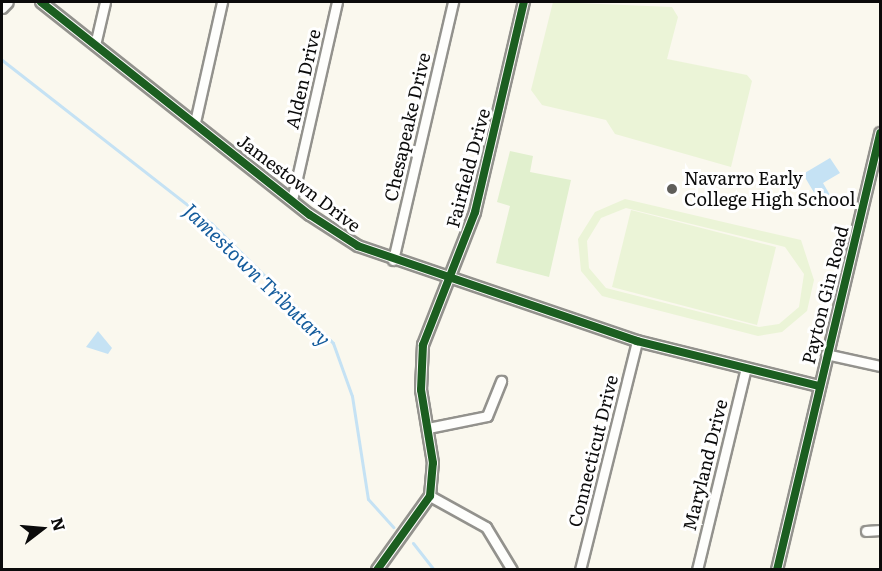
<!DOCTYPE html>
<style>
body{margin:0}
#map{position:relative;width:882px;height:571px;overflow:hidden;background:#faf8ee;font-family:Literata,serif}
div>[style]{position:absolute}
.green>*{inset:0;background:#e1f0ce}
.pitch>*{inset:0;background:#ebf4d7}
.water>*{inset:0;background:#c5e2f4}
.stream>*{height:3px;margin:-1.5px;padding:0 1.5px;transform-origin:1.5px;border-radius:1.5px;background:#c5e2f4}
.roads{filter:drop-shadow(2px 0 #93928d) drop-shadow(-2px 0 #93928d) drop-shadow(0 2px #93928d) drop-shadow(0 -2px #93928d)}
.minor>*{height:9px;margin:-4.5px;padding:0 4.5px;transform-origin:4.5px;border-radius:4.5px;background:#fefefc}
.tertiary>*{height:10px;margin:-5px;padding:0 5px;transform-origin:5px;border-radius:5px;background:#fefefc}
.cycleway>*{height:8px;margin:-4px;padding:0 4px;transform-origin:4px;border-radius:4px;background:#1b5e20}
.dots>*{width:16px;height:16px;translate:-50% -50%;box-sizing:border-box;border:3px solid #fff;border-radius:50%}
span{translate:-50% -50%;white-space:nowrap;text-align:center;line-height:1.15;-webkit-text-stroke:6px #fff;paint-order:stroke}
.street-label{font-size:18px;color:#0b0b0b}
.poi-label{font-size:18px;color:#0b0b0b}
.left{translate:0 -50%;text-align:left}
.water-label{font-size:20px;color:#155c9c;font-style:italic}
.frame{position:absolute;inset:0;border:3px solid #0b0b0b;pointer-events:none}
.north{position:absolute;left:12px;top:499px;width:60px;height:60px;-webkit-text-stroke:4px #fff;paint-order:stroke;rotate:74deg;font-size:16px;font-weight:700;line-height:24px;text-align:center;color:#0b0b0b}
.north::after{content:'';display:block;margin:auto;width:21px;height:27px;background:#0b0b0b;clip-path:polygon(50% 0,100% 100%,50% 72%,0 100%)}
</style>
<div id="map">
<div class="green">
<div style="clip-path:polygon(510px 151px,533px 156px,530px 172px,571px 180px,549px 277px,496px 263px,510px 206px,497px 202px)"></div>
</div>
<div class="pitch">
<div style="clip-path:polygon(553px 2px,672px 7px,678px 17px,667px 59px,747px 75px,752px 81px,731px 167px,615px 134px,606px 120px,542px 105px,531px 90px)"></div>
<div style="clip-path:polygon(evenodd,625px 199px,801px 240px,814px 280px,807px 311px,782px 332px,758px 336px,602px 296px,581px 271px,578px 239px,595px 212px,625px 199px,626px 208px,785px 247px,804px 274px,799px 307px,779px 324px,759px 327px,606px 288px,589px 268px,587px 241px,601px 218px,626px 208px)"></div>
<div style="clip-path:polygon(631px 210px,776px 247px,757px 325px,612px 287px)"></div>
</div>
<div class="water">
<div style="clip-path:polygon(830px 158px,840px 173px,823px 183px,830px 195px,819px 201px,803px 174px)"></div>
<div style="clip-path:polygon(98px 331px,112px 348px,108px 354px,86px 347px)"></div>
</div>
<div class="stream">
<div style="left:2px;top:60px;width:265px;rotate:38deg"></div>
<div style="left:211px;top:223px;width:171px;rotate:44.5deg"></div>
<div style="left:333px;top:343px;width:56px;rotate:70.3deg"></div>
<div style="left:352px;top:396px;width:104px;rotate:81.2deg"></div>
<div style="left:368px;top:499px;width:38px;rotate:48deg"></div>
<div style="left:413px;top:543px;width:34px;rotate:52deg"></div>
</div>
<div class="roads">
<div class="minor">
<div style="left:2px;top:8px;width:8px;rotate:-45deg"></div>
<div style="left:95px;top:45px;width:44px;rotate:-76.9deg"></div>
<div style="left:195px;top:122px;width:123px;rotate:-77.3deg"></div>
<div style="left:292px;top:200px;width:203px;rotate:-77.2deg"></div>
<div style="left:393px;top:260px;width:265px;rotate:-76.9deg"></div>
<div style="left:826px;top:354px;width:55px;rotate:12.5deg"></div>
<div style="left:428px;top:428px;width:60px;rotate:-11.5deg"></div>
<div style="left:487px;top:416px;width:38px;rotate:-68deg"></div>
<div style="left:430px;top:496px;width:64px;rotate:29deg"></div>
<div style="left:486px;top:527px;width:50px;rotate:58.8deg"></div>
<div style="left:866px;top:531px;width:14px;rotate:-4deg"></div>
<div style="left:580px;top:570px;width:236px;rotate:-76deg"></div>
<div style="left:697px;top:570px;width:208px;rotate:-76.4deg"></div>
</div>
<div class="tertiary">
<div style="left:41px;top:2px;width:343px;rotate:38.4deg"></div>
<div style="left:310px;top:215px;width:57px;rotate:32.9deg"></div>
<div style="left:358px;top:246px;width:295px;rotate:18.8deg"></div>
<div style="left:637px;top:341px;width:187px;rotate:13.9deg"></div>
<div style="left:377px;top:570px;width:91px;rotate:-54.4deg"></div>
<div style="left:430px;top:496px;width:33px;rotate:-85deg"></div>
<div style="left:433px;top:463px;width:74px;rotate:-99.3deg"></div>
<div style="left:421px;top:390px;width:45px;rotate:-87.5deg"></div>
<div style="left:423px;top:345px;width:143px;rotate:-68.6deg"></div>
<div style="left:475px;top:212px;width:216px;rotate:-76.9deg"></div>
<div style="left:777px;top:570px;width:449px;rotate:-76.7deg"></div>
</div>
</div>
<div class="cycleway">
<div style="left:41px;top:2px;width:343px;rotate:38.4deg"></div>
<div style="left:310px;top:215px;width:57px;rotate:32.9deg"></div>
<div style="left:358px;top:246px;width:295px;rotate:18.8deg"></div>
<div style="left:637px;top:341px;width:187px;rotate:13.9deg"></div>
<div style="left:377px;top:570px;width:91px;rotate:-54.4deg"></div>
<div style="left:430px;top:496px;width:33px;rotate:-85deg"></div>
<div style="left:433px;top:463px;width:74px;rotate:-99.3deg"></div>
<div style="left:421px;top:390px;width:45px;rotate:-87.5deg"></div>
<div style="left:423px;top:345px;width:143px;rotate:-68.6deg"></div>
<div style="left:475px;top:212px;width:216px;rotate:-76.9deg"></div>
<div style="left:777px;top:570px;width:449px;rotate:-76.7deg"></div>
</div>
<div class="dots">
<div style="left:672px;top:189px;background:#5f5e5a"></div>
</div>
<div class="street-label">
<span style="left:303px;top:79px;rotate:-77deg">Alden Drive</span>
<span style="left:407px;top:127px;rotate:-77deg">Chesapeake Drive</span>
<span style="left:468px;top:168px;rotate:-75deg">Fairfield Drive</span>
<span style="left:299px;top:183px;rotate:37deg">Jamestown Drive</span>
<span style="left:825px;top:295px;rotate:-76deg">Payton Gin Road</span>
<span style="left:593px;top:451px;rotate:-76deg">Connecticut Drive</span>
<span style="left:705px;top:465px;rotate:-76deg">Maryland Drive</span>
</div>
<div class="poi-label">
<span class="left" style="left:684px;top:189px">Navarro Early<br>College High School</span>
</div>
<div class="water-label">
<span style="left:258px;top:274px;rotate:44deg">Jamestown Tributary</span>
</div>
<div class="frame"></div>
<div class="north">N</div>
</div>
